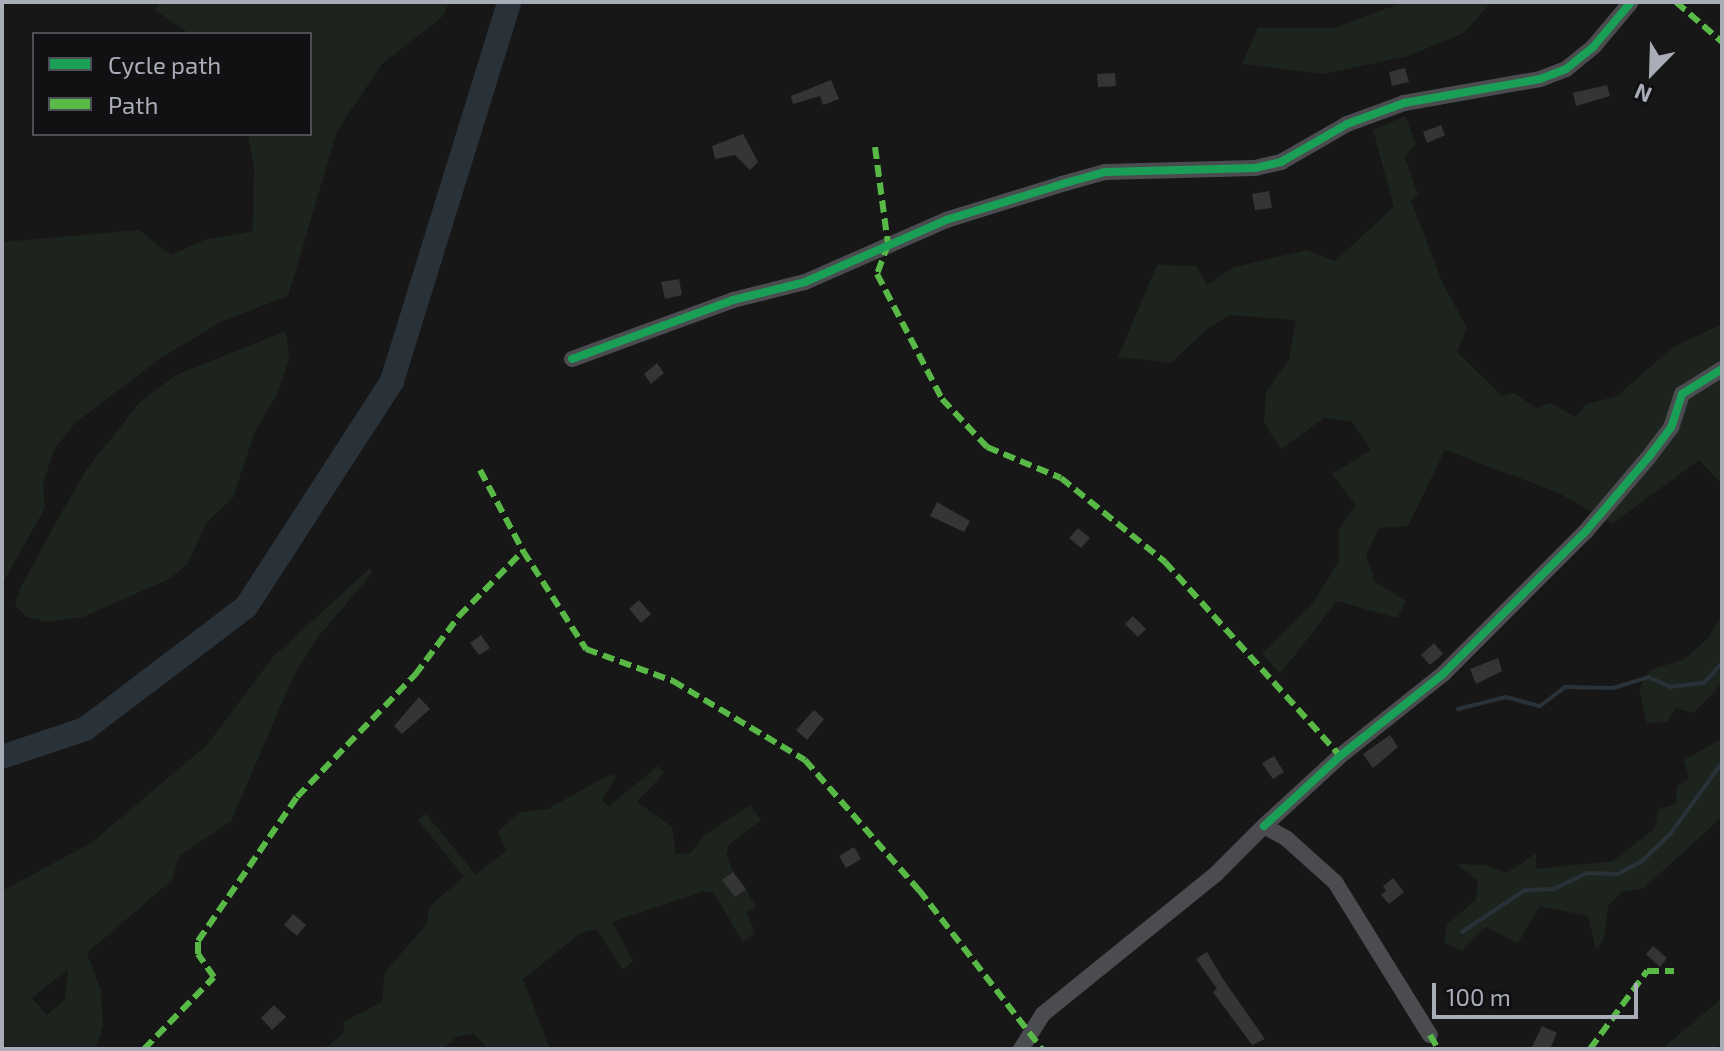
<!DOCTYPE html>
<style>
body{margin:0}
#map{position:relative;width:1724px;height:1051px;overflow:hidden;background:#171717;font-family:"Exo 2",sans-serif}
div>[style]{position:absolute}
.green>*{inset:0;background:#1d241e}
.stream>*{height:4px;margin:-2px;padding:0 2px;transform-origin:2px;border-radius:2px;background:#2a3239}
.river>*{height:24px;margin:-12px;padding:0 12px;transform-origin:12px;border-radius:12px;background:#2a3239}
.building>*{inset:0;background:#353536}
.street>*{height:16px;margin:-8px;padding:0 8px;transform-origin:8px;border-radius:8px;background:#4b4c50}
.quiet>*{height:6px;margin-top:-3px;transform-origin:0;background:repeating-linear-gradient(90deg,#58b947 0 12px,transparent 0 18px)}
.cycleway>*{height:8px;margin:-4px;padding:0 4px;transform-origin:4px;border-radius:4px;background:#1a9f57}
span{translate:-50% -50%;white-space:nowrap;text-align:center;line-height:1.15;-webkit-text-stroke:6px #111113;paint-order:stroke}
.frame{position:absolute;inset:0;border:4px solid #a8adb8;pointer-events:none}
.legend{position:absolute;left:32px;top:32px;width:280px;height:104px;box-sizing:border-box;background:#111113;border:2px solid #4d4f55;margin:0;padding:10px 14px;list-style:none;font-size:24px;color:#a8adb8}
.legend li{display:flex;align-items:center;gap:16px;height:40px}
.legend b{width:40px;border:2px solid #4d4f55}
.north{position:absolute;left:1612px;top:32px;width:80px;height:80px;-webkit-text-stroke:6px #111113;paint-order:stroke;rotate:203deg;font-size:22px;font-weight:700;line-height:32px;text-align:center;color:#a8adb8}
.north::after{content:'';display:block;margin:auto;width:28px;height:36px;background:#a8adb8;clip-path:polygon(50% 0,100% 100%,50% 72%,0 100%)}
.scale{position:absolute;left:1432px;top:983px;width:206px;height:36px;box-sizing:border-box;border:4px solid #a8adb8;border-top:0;padding-left:10px;font-size:24px;line-height:28px;white-space:nowrap;color:#a8adb8;-webkit-text-stroke:6px #111113;paint-order:stroke}
</style>
<div id="map">
<div class="green">
<div style="clip-path:polygon(160px 2px,449px 2px,443px 16px,382px 64px,337px 131px,288px 296px,222px 321px,158px 360px,75px 423px,54px 450px,43px 484px,45px 508px,2px 584px,3px 242px,139px 230px,171px 255px,204px 240px,253px 231px,254px 167px,248px 134px,310px 134px,310px 34px,190px 34px,155px 10px)"></div>
<div style="clip-path:polygon(1404px 2px,1491px 2px,1464px 33px,1408px 56px,1324px 74px,1242px 64px,1258px 28px,1334px 28px)"></div>
<div style="clip-path:polygon(1405px 116px,1416px 144px,1405px 157px,1418px 195px,1411px 201px,1443px 284px,1467px 328px,1457px 352px,1502px 396px,1514px 393px,1536px 408px,1550px 403px,1575px 417px,1587px 404px,1617px 396px,1672px 348px,1722px 324px,1722px 484px,1699px 460px,1612px 524px,1559px 493px,1445px 450px,1408px 526px,1379px 528px,1366px 555px,1375px 582px,1406px 601px,1397px 618px,1337px 601px,1280px 674px,1262px 653px,1310px 607px,1325px 584px,1339px 561px,1339px 529px,1356px 506px,1332px 474px,1371px 450px,1351px 421px,1324px 418px,1281px 449px,1264px 423px,1266px 392px,1289px 360px,1296px 320px,1231px 315px,1209px 327px,1171px 363px,1118px 357px,1157px 265px,1196px 266px,1207px 285px,1232px 268px,1306px 250px,1335px 261px,1394px 207px,1373px 130px)"></div>
<div style="clip-path:polygon(286px 331px,289px 358px,279px 390px,255px 431px,233px 498px,207px 522px,187px 565px,169px 579px,83px 617px,48px 622px,26px 617px,15px 605px,19px 591px,56px 522px,87px 469px,140px 402px,176px 375px)"></div>
<div style="clip-path:polygon(evenodd,370px 568px,372px 573px,318px 637px,294px 675px,231px 821px,180px 855px,172px 880px,87px 953px,101px 991px,103px 1026px,96px 1048px,8px 1049px,2px 1040px,2px 891px,91px 843px,207px 745px,273px 657px,370px 568px,68px 969px,65px 999px,47px 1015px,32px 998px,68px 969px)"></div>
<div style="clip-path:polygon(1722px 616px,1722px 683px,1694px 713px,1676px 708px,1667px 722px,1647px 723px,1639px 689px,1650px 670px,1685px 659px,1708px 638px)"></div>
<div style="clip-path:polygon(1722px 739px,1722px 817px,1644px 888px,1622px 892px,1608px 906px,1604px 939px,1596px 950px,1588px 916px,1540px 906px,1518px 943px,1486px 927px,1462px 951px,1444px 942px,1447px 924px,1476px 900px,1478px 881px,1456px 864px,1486px 865px,1507px 873px,1536px 853px,1536px 869px,1613px 861px,1654px 829px,1659px 809px,1676px 804px,1677px 786px,1689px 778px,1684px 760px)"></div>
<div style="clip-path:polygon(658px 766px,664px 773px,637px 802px,672px 827px,676px 854px,691px 853px,703px 836px,750px 805px,761px 820px,729px 845px,726px 854px,733px 872px,723px 880px,746px 889px,756px 907px,746px 912px,755px 934px,743px 942px,714px 893px,705px 891px,612px 922px,633px 961px,623px 970px,596px 929px,581px 933px,523px 979px,550px 1049px,488px 1049px,474px 1034px,458px 1036px,442px 1049px,315px 1049px,328px 1046px,345px 1032px,343px 1022px,382px 1002px,385px 972px,426px 925px,430px 906px,464px 877px,418px 820px,426px 814px,476px 875px,506px 851px,498px 832px,519px 812px,548px 809px,611px 774px,616px 777px,602px 800px,609px 806px)"></div>
<div style="clip-path:polygon(1722px 998px,1722px 1044px,1711px 1049px,1662px 1049px)"></div>
</div>
<div class="stream">
<div style="left:1458px;top:709px;width:49px;rotate:-14deg"></div>
<div style="left:1506px;top:697px;width:35px;rotate:15deg"></div>
<div style="left:1540px;top:706px;width:31px;rotate:-37deg"></div>
<div style="left:1565px;top:687px;width:48px;rotate:1.2deg"></div>
<div style="left:1613px;top:688px;width:37px;rotate:-17deg"></div>
<div style="left:1648px;top:677px;width:24px;rotate:24deg"></div>
<div style="left:1670px;top:687px;width:34px;rotate:-7deg"></div>
<div style="left:1704px;top:683px;width:27px;rotate:-48deg"></div>
<div style="left:1462px;top:932px;width:76px;rotate:-33.7deg"></div>
<div style="left:1525px;top:890px;width:29px;rotate:-2deg"></div>
<div style="left:1554px;top:889px;width:37px;rotate:-26deg"></div>
<div style="left:1587px;top:873px;width:31px;rotate:2deg"></div>
<div style="left:1618px;top:874px;width:26px;rotate:-28deg"></div>
<div style="left:1641px;top:862px;width:40px;rotate:-44deg"></div>
<div style="left:1670px;top:834px;width:88px;rotate:-53.8deg"></div>
</div>
<div class="river">
<div style="left:2px;top:757px;width:88px;rotate:-18.6deg"></div>
<div style="left:85px;top:729px;width:202px;rotate:-37.2deg"></div>
<div style="left:246px;top:607px;width:269px;rotate:-57.1deg"></div>
<div style="left:392px;top:381px;width:397px;rotate:-72.8deg"></div>
</div>
<div class="building">
<div style="clip-path:polygon(1405px 68px,1409px 82px,1392px 86px,1389px 72px)"></div>
<div style="clip-path:polygon(1115px 73px,1116px 86px,1098px 87px,1097px 74px)"></div>
<div style="clip-path:polygon(831px 80px,839px 99px,823px 105px,820px 96px,793px 104px,791px 96px)"></div>
<div style="clip-path:polygon(1607px 85px,1610px 96px,1576px 106px,1573px 93px)"></div>
<div style="clip-path:polygon(1441px 125px,1445px 135px,1427px 143px,1423px 132px)"></div>
<div style="clip-path:polygon(743px 134px,758px 162px,750px 170px,735px 155px,715px 159px,712px 146px)"></div>
<div style="clip-path:polygon(1269px 191px,1272px 208px,1255px 210px,1252px 194px)"></div>
<div style="clip-path:polygon(679px 279px,682px 295px,665px 299px,661px 282px)"></div>
<div style="clip-path:polygon(657px 363px,664px 373px,651px 384px,644px 374px)"></div>
<div style="clip-path:polygon(937px 502px,970px 521px,964px 532px,930px 516px)"></div>
<div style="clip-path:polygon(1078px 528px,1090px 538px,1081px 548px,1069px 538px)"></div>
<div style="clip-path:polygon(639px 600px,651px 614px,641px 623px,629px 609px)"></div>
<div style="clip-path:polygon(1133px 616px,1146px 629px,1138px 637px,1125px 624px)"></div>
<div style="clip-path:polygon(481px 635px,490px 648px,479px 655px,470px 643px)"></div>
<div style="clip-path:polygon(1434px 643px,1443px 654px,1430px 665px,1421px 655px)"></div>
<div style="clip-path:polygon(1498px 658px,1502px 671px,1476px 684px,1470px 669px)"></div>
<div style="clip-path:polygon(419px 697px,430px 709px,402px 734px,394px 726px)"></div>
<div style="clip-path:polygon(814px 710px,824px 719px,807px 740px,796px 730px)"></div>
<div style="clip-path:polygon(1390px 735px,1398px 747px,1373px 768px,1363px 754px)"></div>
<div style="clip-path:polygon(1274px 756px,1284px 772px,1273px 779px,1262px 763px)"></div>
<div style="clip-path:polygon(854px 847px,861px 859px,846px 868px,839px 856px)"></div>
<div style="clip-path:polygon(733px 872px,746px 889px,735px 897px,722px 880px)"></div>
<div style="clip-path:polygon(1393px 878px,1404px 892px,1389px 904px,1381px 895px,1386px 891px,1383px 886px)"></div>
<div style="clip-path:polygon(293px 914px,306px 925px,297px 936px,284px 925px)"></div>
<div style="clip-path:polygon(1653px 946px,1667px 958px,1660px 967px,1646px 954px)"></div>
<div style="clip-path:polygon(1207px 952px,1223px 979px,1265px 1039px,1252px 1045px,1213px 992px,1217px 989px,1196px 959px)"></div>
<div style="clip-path:polygon(274px 1005px,286px 1017px,272px 1030px,261px 1018px)"></div>
<div style="clip-path:polygon(1542px 1026px,1557px 1033px,1550px 1049px,1531px 1049px)"></div>
</div>
<div class="street">
<div style="left:572px;top:359px;width:171px;rotate:-20.1deg"></div>
<div style="left:733px;top:300px;width:74px;rotate:-14deg"></div>
<div style="left:805px;top:282px;width:154px;rotate:-23.7deg"></div>
<div style="left:946px;top:220px;width:121px;rotate:-17.2deg"></div>
<div style="left:1062px;top:184px;width:45px;rotate:-15.6deg"></div>
<div style="left:1105px;top:172px;width:150px;rotate:-1.5deg"></div>
<div style="left:1255px;top:168px;width:27px;rotate:-13deg"></div>
<div style="left:1281px;top:162px;width:76px;rotate:-29.9deg"></div>
<div style="left:1347px;top:124px;width:61px;rotate:-20.2deg"></div>
<div style="left:1404px;top:103px;width:138px;rotate:-10deg"></div>
<div style="left:1540px;top:79px;width:28px;rotate:-21deg"></div>
<div style="left:1566px;top:69px;width:36px;rotate:-39deg"></div>
<div style="left:1594px;top:46px;width:57px;rotate:-49.9deg"></div>
<div style="left:1264px;top:826px;width:103px;rotate:-42.6deg"></div>
<div style="left:1340px;top:756px;width:132px;rotate:-38.5deg"></div>
<div style="left:1443px;top:674px;width:202px;rotate:-45deg"></div>
<div style="left:1586px;top:531px;width:96px;rotate:-49.7deg"></div>
<div style="left:1648px;top:458px;width:38px;rotate:-53deg"></div>
<div style="left:1671px;top:428px;width:36px;rotate:-72deg"></div>
<div style="left:1682px;top:394px;width:47px;rotate:-32deg"></div>
<div style="left:1021px;top:1049px;width:41px;rotate:-57.8deg"></div>
<div style="left:1043px;top:1014px;width:223px;rotate:-39deg"></div>
<div style="left:1216px;top:874px;width:68px;rotate:-45deg"></div>
<div style="left:1264px;top:826px;width:26px;rotate:29deg"></div>
<div style="left:1287px;top:839px;width:64px;rotate:41.9deg"></div>
<div style="left:1335px;top:882px;width:180px;rotate:58.2deg"></div>
</div>
<div class="quiet">
<div style="left:1676px;top:2px;width:61px;rotate:41deg"></div>
<div style="left:875px;top:147px;width:98px;rotate:82.4deg"></div>
<div style="left:888px;top:244px;width:32px;rotate:110deg"></div>
<div style="left:877px;top:274px;width:141px;rotate:62.5deg"></div>
<div style="left:942px;top:399px;width:66px;rotate:46.8deg"></div>
<div style="left:987px;top:447px;width:80px;rotate:22.7deg"></div>
<div style="left:1061px;top:478px;width:134px;rotate:38.9deg"></div>
<div style="left:1165px;top:562px;width:261px;rotate:47.9deg"></div>
<div style="left:480px;top:470px;width:92px;rotate:62deg"></div>
<div style="left:523px;top:551px;width:117px;rotate:57.3deg"></div>
<div style="left:586px;top:649px;width:93px;rotate:20.2deg"></div>
<div style="left:673px;top:681px;width:154px;rotate:30.9deg"></div>
<div style="left:805px;top:760px;width:173px;rotate:48.8deg"></div>
<div style="left:919px;top:890px;width:201px;rotate:52.3deg"></div>
<div style="left:1430px;top:1035px;width:16px;rotate:60deg"></div>
<div style="left:144px;top:1049px;width:100px;rotate:-45.8deg"></div>
<div style="left:214px;top:977px;width:28px;rotate:-125deg"></div>
<div style="left:198px;top:954px;width:13px;rotate:-90deg"></div>
<div style="left:198px;top:941px;width:175px;rotate:-55.5deg"></div>
<div style="left:297px;top:797px;width:170px;rotate:-46deg"></div>
<div style="left:415px;top:675px;width:74px;rotate:-53.3deg"></div>
<div style="left:459px;top:616px;width:91px;rotate:-45.4deg"></div>
<div style="left:1590px;top:1049px;width:97px;rotate:-53.8deg"></div>
<div style="left:1647px;top:971px;width:27px"></div>
</div>
<div class="cycleway">
<div style="left:572px;top:359px;width:171px;rotate:-20.1deg"></div>
<div style="left:733px;top:300px;width:74px;rotate:-14deg"></div>
<div style="left:805px;top:282px;width:154px;rotate:-23.7deg"></div>
<div style="left:946px;top:220px;width:121px;rotate:-17.2deg"></div>
<div style="left:1062px;top:184px;width:45px;rotate:-15.6deg"></div>
<div style="left:1105px;top:172px;width:150px;rotate:-1.5deg"></div>
<div style="left:1255px;top:168px;width:27px;rotate:-13deg"></div>
<div style="left:1281px;top:162px;width:76px;rotate:-29.9deg"></div>
<div style="left:1347px;top:124px;width:61px;rotate:-20.2deg"></div>
<div style="left:1404px;top:103px;width:138px;rotate:-10deg"></div>
<div style="left:1540px;top:79px;width:28px;rotate:-21deg"></div>
<div style="left:1566px;top:69px;width:36px;rotate:-39deg"></div>
<div style="left:1594px;top:46px;width:57px;rotate:-49.9deg"></div>
<div style="left:1264px;top:826px;width:103px;rotate:-42.6deg"></div>
<div style="left:1340px;top:756px;width:132px;rotate:-38.5deg"></div>
<div style="left:1443px;top:674px;width:202px;rotate:-45deg"></div>
<div style="left:1586px;top:531px;width:96px;rotate:-49.7deg"></div>
<div style="left:1648px;top:458px;width:38px;rotate:-53deg"></div>
<div style="left:1671px;top:428px;width:36px;rotate:-72deg"></div>
<div style="left:1682px;top:394px;width:47px;rotate:-32deg"></div>
</div>
<div class="frame"></div>
<ul class="legend">
<li><b style="height:10px;background:#1a9f57"></b>Cycle path</li>
<li><b style="height:10px;background:#58b947"></b>Path</li>
</ul>
<div class="north">N</div>
<div class="scale">100 m</div>
</div>
